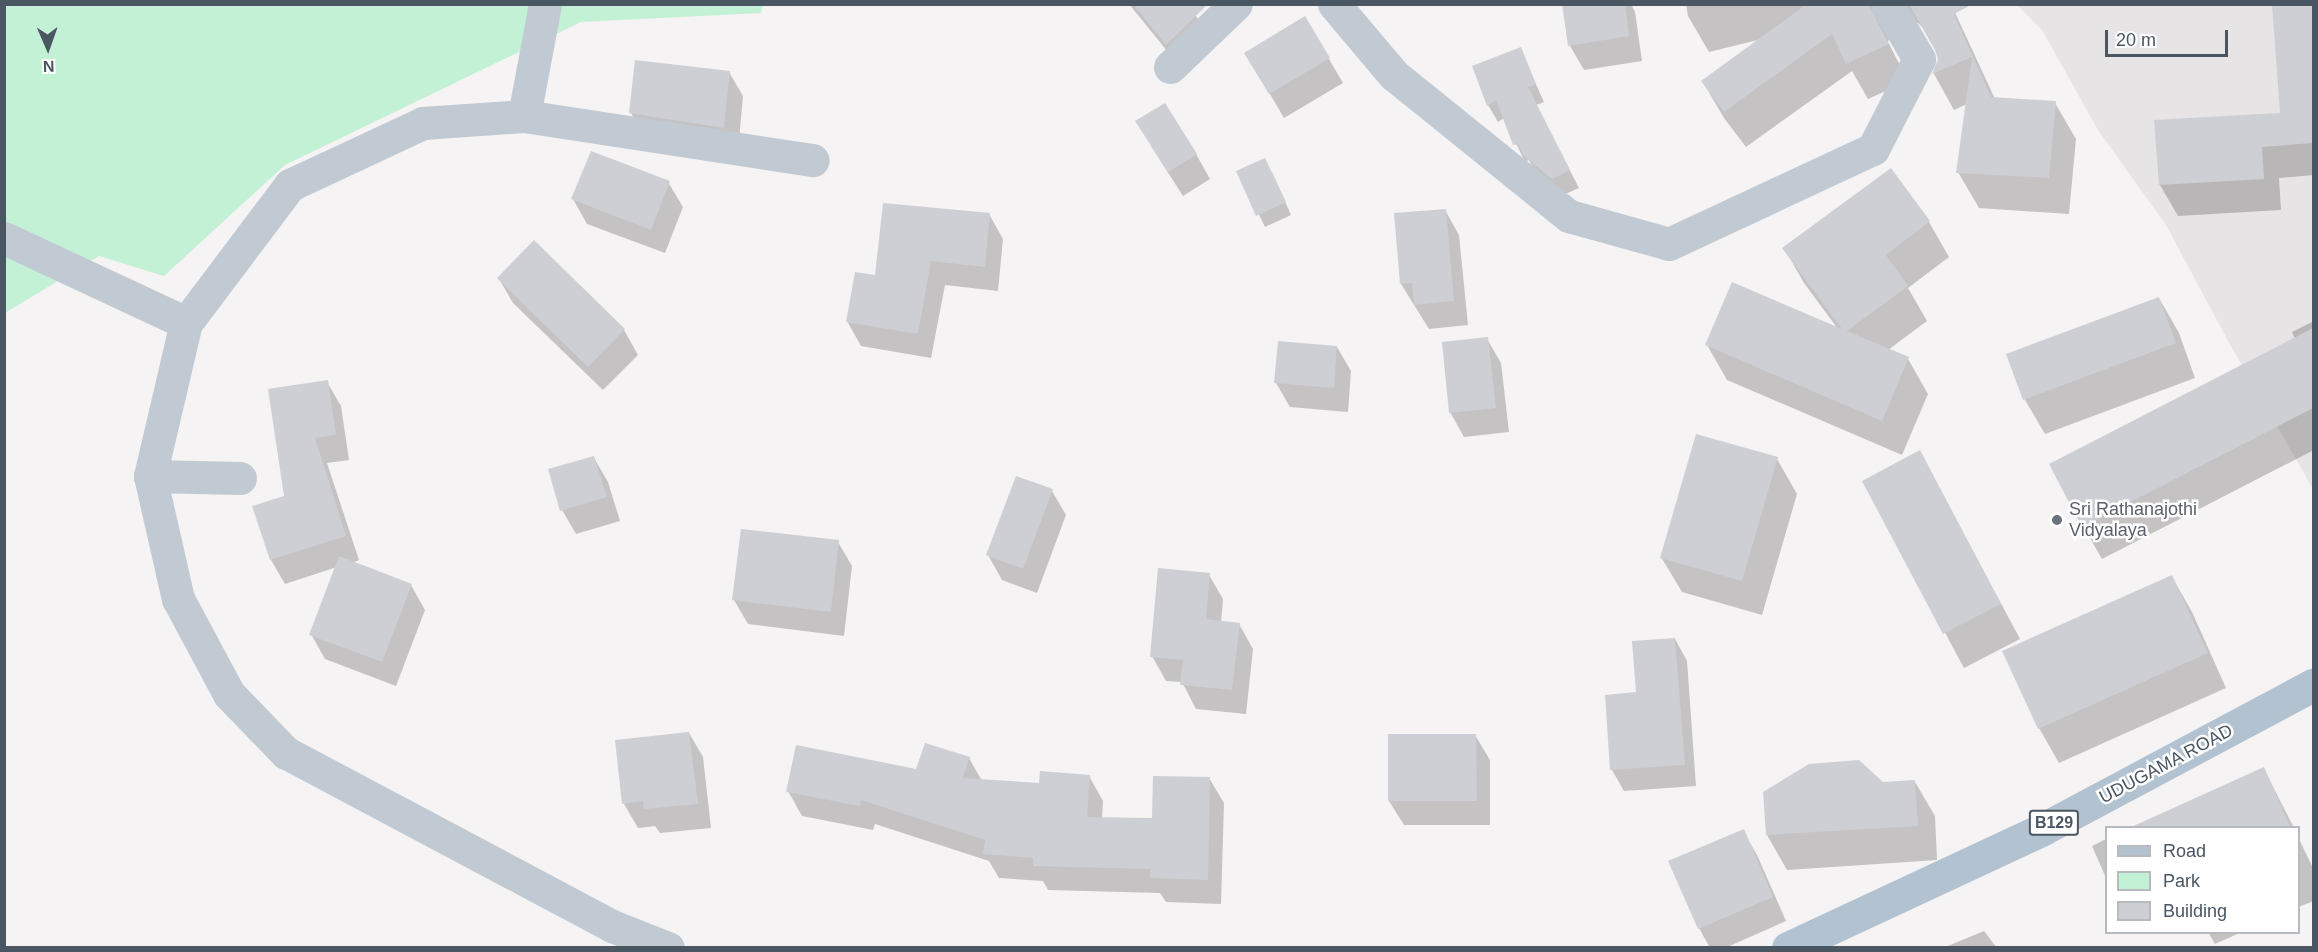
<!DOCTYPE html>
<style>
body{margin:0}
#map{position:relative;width:2318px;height:952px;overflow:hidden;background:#f5f3f3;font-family:Arial,sans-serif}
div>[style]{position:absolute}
.education>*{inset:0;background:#e6e4e5}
.green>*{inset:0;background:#c3f1d5}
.shadow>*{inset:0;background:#0003}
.building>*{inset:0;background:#cdcfd5}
.minor>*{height:33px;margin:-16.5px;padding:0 16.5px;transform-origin:16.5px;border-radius:16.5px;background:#c1cad2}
.major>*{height:33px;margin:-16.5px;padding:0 16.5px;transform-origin:16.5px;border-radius:16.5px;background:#b3c2d1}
.dots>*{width:16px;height:16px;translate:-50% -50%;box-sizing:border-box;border:3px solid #fff;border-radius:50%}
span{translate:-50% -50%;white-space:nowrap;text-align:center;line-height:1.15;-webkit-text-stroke:5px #fff;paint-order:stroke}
.shield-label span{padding:2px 4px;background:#fff;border:2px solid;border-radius:4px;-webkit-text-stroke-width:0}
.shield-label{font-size:16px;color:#4a5661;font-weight:700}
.worship-label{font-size:18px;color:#5b616d}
.left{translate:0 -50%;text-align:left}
.street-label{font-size:18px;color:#4a5661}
.frame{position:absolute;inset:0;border:6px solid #4a5661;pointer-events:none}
.legend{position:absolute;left:2105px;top:826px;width:195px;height:108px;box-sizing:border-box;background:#fff;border:2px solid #b7bbc0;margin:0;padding:8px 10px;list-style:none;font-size:18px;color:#4a5661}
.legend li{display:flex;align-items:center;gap:12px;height:30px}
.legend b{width:30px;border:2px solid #b7bbc0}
.north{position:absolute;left:18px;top:18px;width:60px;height:60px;-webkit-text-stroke:4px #fff;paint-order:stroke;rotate:178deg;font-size:16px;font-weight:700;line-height:24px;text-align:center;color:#4a5661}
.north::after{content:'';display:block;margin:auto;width:21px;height:27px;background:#4a5661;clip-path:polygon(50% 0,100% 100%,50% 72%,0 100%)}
.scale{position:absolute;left:2105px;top:30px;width:123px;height:27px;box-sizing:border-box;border:3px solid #4a5661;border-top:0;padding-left:8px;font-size:18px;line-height:21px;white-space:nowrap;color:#4a5661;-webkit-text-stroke:4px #fff;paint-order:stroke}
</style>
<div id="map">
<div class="education">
<div style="clip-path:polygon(2017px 5px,2313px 5px,2313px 489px,2228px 341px,2166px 225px,2098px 130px,2042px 30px)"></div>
</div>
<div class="green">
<div style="clip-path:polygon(5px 5px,763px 5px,761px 13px,581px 22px,285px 165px,164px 276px,99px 256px,5px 313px)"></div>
</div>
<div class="shadow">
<div style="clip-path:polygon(1129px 4px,1188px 4px,1211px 39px,1181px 68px)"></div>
<div style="clip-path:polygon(1563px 4px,1631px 4px,1635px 12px,1642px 61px,1584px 70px,1570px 46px)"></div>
<div style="clip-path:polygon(1686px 4px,1951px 4px,1995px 99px,2055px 103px,2076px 139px,2069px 214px,1979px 208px,1958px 172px,1967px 104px,1954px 110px,1934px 74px,1939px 59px,1937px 49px,1926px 31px,1918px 23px,1908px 21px,1891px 31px,1888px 42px,1908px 81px,1868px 99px,1852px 71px,1746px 147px,1724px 118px,1703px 82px,1762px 39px,1709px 52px,1688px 16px)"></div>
<div style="clip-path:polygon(2274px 4px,2314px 4px,2314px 175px,2279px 178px,2281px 210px,2178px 216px,2160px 185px,2282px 114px)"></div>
<div style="clip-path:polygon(1520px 49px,1544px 102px,1536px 105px,1579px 188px,1563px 195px,1536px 173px,1529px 160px,1525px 162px,1504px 118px,1498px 122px,1488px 105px)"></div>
<div style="clip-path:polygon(1329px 59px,1343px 83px,1284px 118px,1260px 77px)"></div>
<div style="clip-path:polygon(729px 72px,743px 96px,738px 151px,645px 137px,631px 113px)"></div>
<div style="clip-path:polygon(1151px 146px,1196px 154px,1210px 179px,1183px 196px)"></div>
<div style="clip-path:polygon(1891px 170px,1929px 222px,1949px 257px,1908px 288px,1927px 321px,1888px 350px,1908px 359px,1928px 394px,1902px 455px,1727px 380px,1707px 345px,1838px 329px,1804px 283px,1784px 248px)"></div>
<div style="clip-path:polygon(1238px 172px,1272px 172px,1291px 215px,1265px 227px)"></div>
<div style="clip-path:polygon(668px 182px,683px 207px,665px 253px,587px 224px,573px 199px)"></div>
<div style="clip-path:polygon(1445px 210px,1459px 235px,1468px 325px,1429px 329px,1401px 284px)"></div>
<div style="clip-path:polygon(989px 214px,1003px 239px,998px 291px,945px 285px,931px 358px,861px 346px,847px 321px,877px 277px)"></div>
<div style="clip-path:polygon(534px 243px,624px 330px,638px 355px,603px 390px,513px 303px,499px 279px)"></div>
<div style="clip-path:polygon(2159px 298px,2179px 333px,2195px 378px,2045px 434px,2025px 400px,2008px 355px)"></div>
<div style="clip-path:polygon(2314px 321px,2314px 450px,2102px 559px,2083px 526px,2295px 339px,2292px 332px)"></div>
<div style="clip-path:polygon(1487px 339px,1501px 363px,1509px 432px,1464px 437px,1450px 412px)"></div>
<div style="clip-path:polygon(1337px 347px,1351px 371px,1348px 412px,1290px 407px,1276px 383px)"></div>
<div style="clip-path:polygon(327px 382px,341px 406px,349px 460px,327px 463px,359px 560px,352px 563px,411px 585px,425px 610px,396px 686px,325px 659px,311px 634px,337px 567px,285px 584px,271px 560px,286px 497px)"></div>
<div style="clip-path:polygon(1920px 452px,2020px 639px,1964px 668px,1864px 482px)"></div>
<div style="clip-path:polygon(594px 458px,608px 482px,620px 521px,576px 534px,562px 510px)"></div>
<div style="clip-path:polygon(1777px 459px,1797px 494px,1762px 615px,1682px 592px,1661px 557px)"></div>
<div style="clip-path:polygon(1052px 491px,1066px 515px,1037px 593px,1002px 580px,988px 555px)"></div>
<div style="clip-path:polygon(838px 542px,852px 566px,844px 636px,748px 624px,734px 600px)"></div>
<div style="clip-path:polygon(1209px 575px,1223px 599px,1221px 623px,1239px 624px,1253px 649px,1246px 714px,1196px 709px,1182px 682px,1166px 681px,1152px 656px)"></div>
<div style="clip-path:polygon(2172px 577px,2192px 612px,2226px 688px,2059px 763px,2039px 728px)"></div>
<div style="clip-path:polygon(1675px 639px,1687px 661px,1696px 786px,1624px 791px,1612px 770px,1607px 696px,1638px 694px)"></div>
<div style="clip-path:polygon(689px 733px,703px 757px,711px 828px,660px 833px,655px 826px,638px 828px,624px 804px)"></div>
<div style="clip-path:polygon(1475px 735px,1490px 760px,1490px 825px,1404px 825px,1389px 801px)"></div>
<div style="clip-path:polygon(969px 758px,982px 781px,1040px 785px,1089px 776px,1103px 801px,1102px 818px,1153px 819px,1209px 778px,1224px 803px,1221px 904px,1166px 902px,1160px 893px,1048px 890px,1043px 881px,999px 878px,989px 861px,875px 824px,873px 830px,802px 816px,788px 791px,917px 771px)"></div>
<div style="clip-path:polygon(2264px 769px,2294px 828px,2132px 828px)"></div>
<div style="clip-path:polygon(1915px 782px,1935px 816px,1937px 860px,1787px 870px,1767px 835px,1882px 783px)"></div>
<div style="clip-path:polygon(1743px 831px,1757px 855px,1786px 921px,1725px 948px,1710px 948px,1699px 928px)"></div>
<div style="clip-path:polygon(2298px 837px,2314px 870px,2314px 901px,2298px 907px)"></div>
<div style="clip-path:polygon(2106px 839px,2106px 878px,2092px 846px)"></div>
<div style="clip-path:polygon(1984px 931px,1997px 948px,1943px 948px)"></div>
<div style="clip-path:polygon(2208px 932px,2242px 932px,2215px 944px)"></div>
</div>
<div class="building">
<div style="clip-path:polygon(1133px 4px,1208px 4px,1166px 45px)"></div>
<div style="clip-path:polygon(1562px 4px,1625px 4px,1629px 36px,1568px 46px)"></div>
<div style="clip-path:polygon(1807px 4px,1868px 4px,1889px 44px,1846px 64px,1832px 34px,1724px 112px,1701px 81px)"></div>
<div style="clip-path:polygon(1909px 4px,1973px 4px,1954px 14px,1991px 97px,2056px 101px,2049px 178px,1956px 173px,1972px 57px,1932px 74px,1938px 59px,1935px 50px)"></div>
<div style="clip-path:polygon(2272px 4px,2313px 4px,2313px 143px,2262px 147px,2264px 179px,2159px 185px,2154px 120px,2280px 113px)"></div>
<div style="clip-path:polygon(1305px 16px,1330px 58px,1269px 94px,1244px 53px)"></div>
<div style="clip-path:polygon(1521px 47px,1536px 84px,1528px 87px,1570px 170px,1552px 179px,1524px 156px,1518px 144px,1513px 145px,1496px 100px,1487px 106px,1472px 66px)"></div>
<div style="clip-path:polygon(635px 60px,730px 71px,724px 128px,629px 113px)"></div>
<div style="clip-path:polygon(1165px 103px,1197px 154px,1168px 172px,1135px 121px)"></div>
<div style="clip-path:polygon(591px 151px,670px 181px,651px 230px,571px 199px)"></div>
<div style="clip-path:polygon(1265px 158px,1286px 202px,1256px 216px,1236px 171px)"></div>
<div style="clip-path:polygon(1891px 168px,1930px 221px,1886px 255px,1908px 286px,1847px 331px,1909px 357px,1882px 421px,1705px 345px,1732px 282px,1842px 329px,1782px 248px)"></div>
<div style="clip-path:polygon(883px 203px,990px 213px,985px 267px,931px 261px,918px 334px,846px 322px,855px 272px,875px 275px)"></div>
<div style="clip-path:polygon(1446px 209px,1454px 301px,1414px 305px,1412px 283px,1400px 284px,1394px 213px)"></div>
<div style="clip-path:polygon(534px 240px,625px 329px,588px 367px,497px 278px)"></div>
<div style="clip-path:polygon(2159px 297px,2176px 343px,2023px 400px,2006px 354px)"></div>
<div style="clip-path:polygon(2313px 328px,2313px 408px,2082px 527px,2049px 464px)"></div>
<div style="clip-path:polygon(1488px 337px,1496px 408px,1449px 413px,1442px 342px)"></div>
<div style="clip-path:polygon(1278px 341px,1337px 346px,1334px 388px,1274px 383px)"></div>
<div style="clip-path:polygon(328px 380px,336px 435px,315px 438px,346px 536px,270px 560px,252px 506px,284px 496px,268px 389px)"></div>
<div style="clip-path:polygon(1696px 434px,1778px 457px,1742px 581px,1660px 558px)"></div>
<div style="clip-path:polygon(1920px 450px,2001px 604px,1943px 634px,1862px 481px)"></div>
<div style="clip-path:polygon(594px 456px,607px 497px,560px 511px,548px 469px)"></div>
<div style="clip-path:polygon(1016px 476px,1053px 489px,1023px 569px,986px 555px)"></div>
<div style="clip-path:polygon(741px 529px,839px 540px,831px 612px,732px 600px)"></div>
<div style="clip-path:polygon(339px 556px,412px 584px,382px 662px,309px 635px)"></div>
<div style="clip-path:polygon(1158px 568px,1210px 573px,1206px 619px,1240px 623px,1232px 690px,1180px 685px,1183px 660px,1150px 657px)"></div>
<div style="clip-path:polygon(2172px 575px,2208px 653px,2038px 729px,2002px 651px)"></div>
<div style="clip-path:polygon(1675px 638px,1685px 765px,1610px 770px,1605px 695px,1636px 692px,1632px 641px)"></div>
<div style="clip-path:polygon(689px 732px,698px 804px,644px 809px,643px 801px,622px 804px,615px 740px)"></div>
<div style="clip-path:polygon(1388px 734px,1476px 734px,1477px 801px,1388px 801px)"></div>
<div style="clip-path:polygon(925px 743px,970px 757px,963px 778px,1039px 783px,1040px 771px,1090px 775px,1087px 817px,1152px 818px,1153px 776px,1210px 777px,1208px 880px,1150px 878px,1150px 869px,1033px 866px,1033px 858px,983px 854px,985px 840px,861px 800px,860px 806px,786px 792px,796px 745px,916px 769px)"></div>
<div style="clip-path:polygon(1859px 760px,1883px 782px,1915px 780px,1918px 826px,1766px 835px,1763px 792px,1809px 764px)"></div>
<div style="clip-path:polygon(2264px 767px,2291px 828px,2129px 828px)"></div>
<div style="clip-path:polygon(1744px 829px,1773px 897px,1698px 929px,1668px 861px)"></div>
</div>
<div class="minor">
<div style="left:1334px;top:4px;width:93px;rotate:49.8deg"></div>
<div style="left:1394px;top:75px;width:225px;rotate:38.9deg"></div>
<div style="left:1569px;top:216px;width:104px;rotate:15.6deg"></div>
<div style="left:1669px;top:244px;width:225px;rotate:-25deg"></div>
<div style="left:1873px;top:149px;width:101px;rotate:-62.9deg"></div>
<div style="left:1919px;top:59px;width:64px;rotate:-120.2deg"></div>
<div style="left:1170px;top:67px;width:91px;rotate:-43.7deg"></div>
<div style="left:524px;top:116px;width:114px;rotate:-79.4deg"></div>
<div style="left:4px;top:238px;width:201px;rotate:25deg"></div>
<div style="left:150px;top:476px;width:90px;rotate:1.3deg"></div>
<div style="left:668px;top:948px;width:60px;rotate:-158.6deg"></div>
<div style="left:612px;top:926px;width:369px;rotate:-152deg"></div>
<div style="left:286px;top:753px;width:82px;rotate:-134deg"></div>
<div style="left:229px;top:694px;width:108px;rotate:-118.2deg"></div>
<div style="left:178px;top:599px;width:126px;rotate:-102.8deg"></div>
<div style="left:150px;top:476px;width:157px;rotate:-76.8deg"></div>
<div style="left:186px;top:323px;width:173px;rotate:-53deg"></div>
<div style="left:290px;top:185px;width:147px;rotate:-25deg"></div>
<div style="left:423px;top:123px;width:101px;rotate:-4deg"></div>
<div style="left:524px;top:116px;width:292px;rotate:8.7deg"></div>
</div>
<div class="major">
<div style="left:1788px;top:948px;width:281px;rotate:-25deg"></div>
<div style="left:2043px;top:829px;width:307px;rotate:-28.1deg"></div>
</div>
<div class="dots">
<div style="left:2057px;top:520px;background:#6b7280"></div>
</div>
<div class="shield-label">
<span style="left:2054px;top:823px">B129</span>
</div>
<div class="worship-label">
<span class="left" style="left:2069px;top:520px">Sri Rathanajothi<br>Vidyalaya</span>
</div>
<div class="street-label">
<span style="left:2166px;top:764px;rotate:-28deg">UDUGAMA ROAD</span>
</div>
<div class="frame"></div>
<ul class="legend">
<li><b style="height:8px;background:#b3c2d1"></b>Road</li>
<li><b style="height:16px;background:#c3f1d5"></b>Park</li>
<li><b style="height:16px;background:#cdcfd5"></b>Building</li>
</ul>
<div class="north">N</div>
<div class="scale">20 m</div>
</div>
